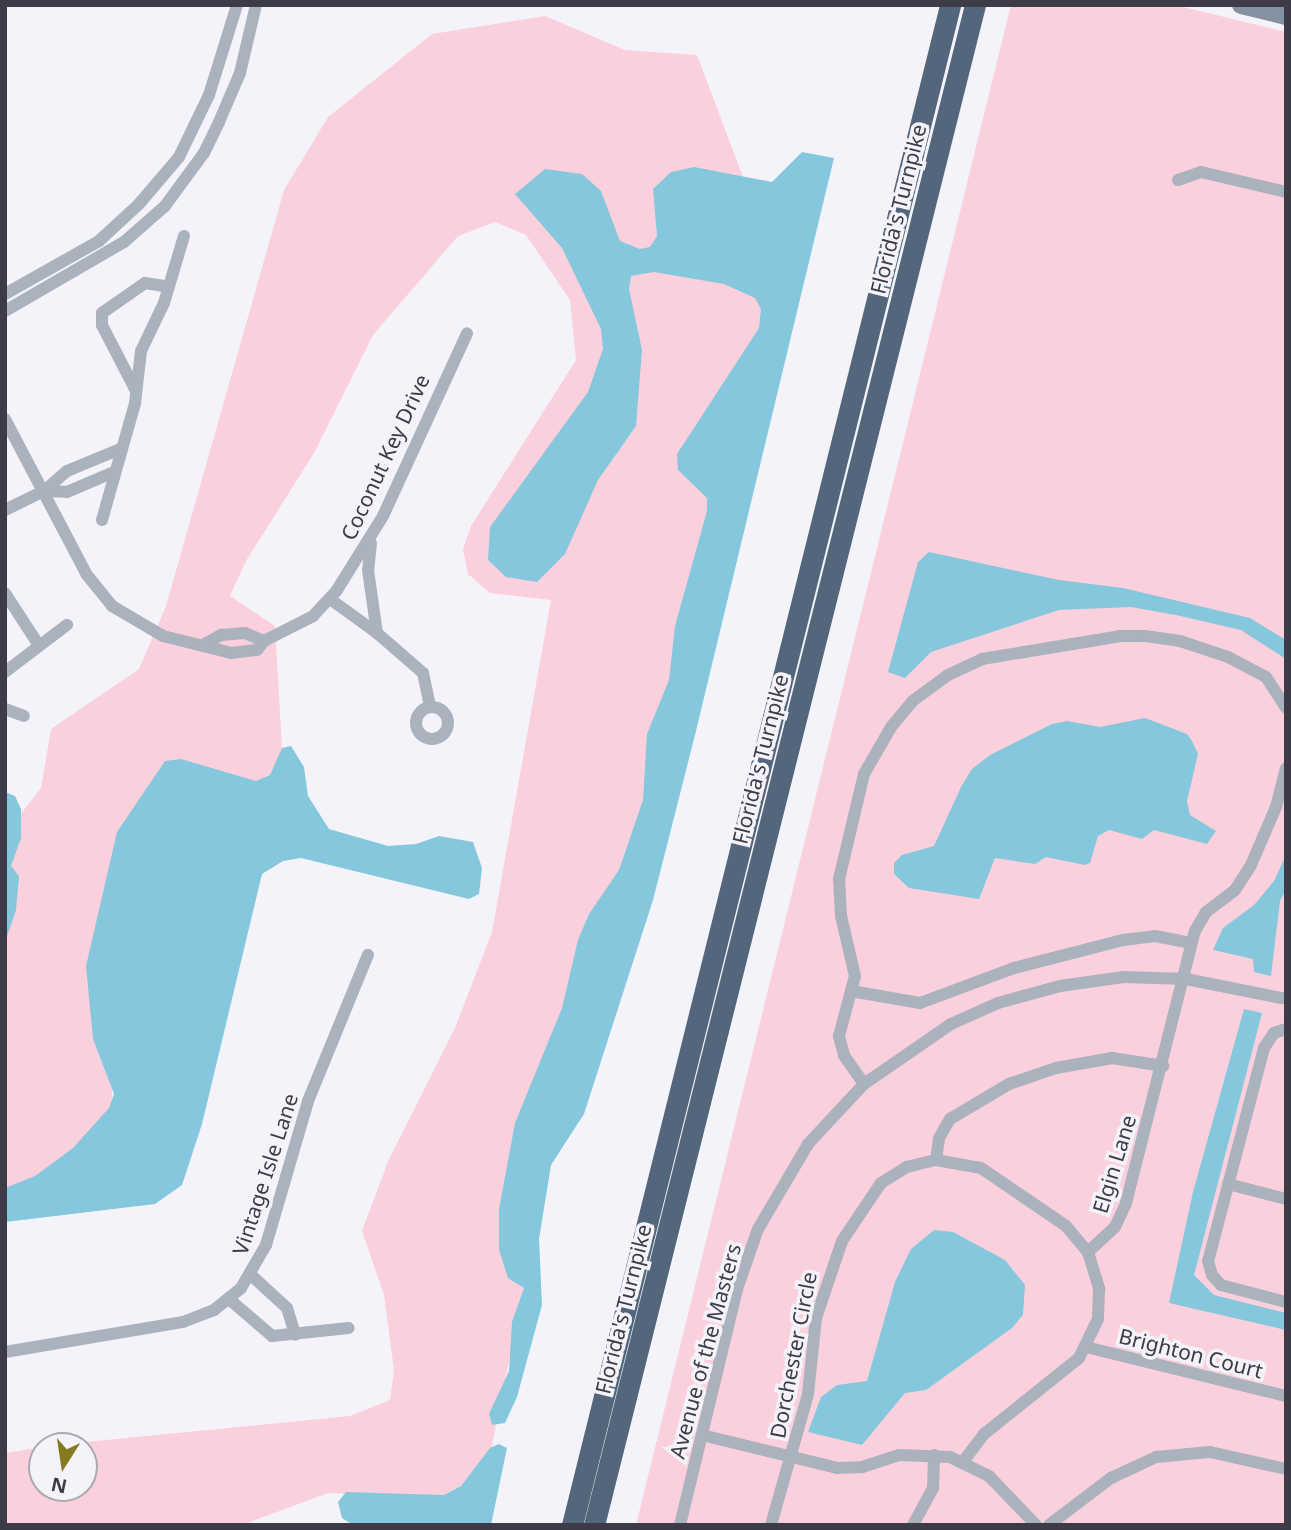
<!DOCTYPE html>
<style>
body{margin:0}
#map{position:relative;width:1291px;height:1530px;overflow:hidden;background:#f4f3fa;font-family:"Noto Sans",sans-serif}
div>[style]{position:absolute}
.green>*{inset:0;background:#fbd0dd}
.water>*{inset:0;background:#85c7dc}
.street>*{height:12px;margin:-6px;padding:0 6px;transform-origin:6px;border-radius:6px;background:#a9b2bd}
.street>.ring{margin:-6px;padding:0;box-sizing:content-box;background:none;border:12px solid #a9b2bd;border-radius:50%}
.secondary>*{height:18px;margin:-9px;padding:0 9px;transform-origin:9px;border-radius:9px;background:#8491a1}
.highway>*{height:21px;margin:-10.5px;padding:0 10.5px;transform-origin:10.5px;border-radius:10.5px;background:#54667c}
span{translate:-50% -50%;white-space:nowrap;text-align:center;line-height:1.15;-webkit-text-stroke:7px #f4f3fa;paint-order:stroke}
.street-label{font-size:21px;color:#3c3b47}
.frame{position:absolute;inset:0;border:7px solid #3c3b47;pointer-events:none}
.north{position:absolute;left:28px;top:1432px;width:70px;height:70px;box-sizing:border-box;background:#f4f3fa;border:2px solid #aaa9b2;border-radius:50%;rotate:192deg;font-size:19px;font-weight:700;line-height:28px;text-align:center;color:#3c3b47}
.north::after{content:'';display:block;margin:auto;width:24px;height:32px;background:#867a1f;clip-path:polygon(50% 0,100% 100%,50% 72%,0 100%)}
</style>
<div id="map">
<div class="green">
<div style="clip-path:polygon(1011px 5px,1175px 5px,1286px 32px,1286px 1525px,636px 1525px)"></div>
<div style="clip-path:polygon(545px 16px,625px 50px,697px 55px,778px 270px,622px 898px,525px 1111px,524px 1287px,489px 1460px,461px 1486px,438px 1498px,328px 1493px,242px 1525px,5px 1525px,5px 1453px,42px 1447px,42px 1488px,84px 1488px,84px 1446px,45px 1446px,350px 1416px,390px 1400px,394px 1370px,384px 1295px,362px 1231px,389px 1159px,455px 1028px,492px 932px,551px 600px,490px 593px,468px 574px,463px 549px,471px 526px,576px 360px,570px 300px,526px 235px,495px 222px,458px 236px,373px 335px,314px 453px,246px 561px,230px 596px,275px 626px,282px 748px,274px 786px,101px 961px,114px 1117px,58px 1173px,5px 1195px,5px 834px,41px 788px,51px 729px,139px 669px,166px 606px,284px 190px,328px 117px,432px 34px)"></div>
</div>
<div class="water">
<div style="clip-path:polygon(802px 152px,834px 158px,695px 735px,653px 900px,584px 1114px,551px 1165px,539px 1239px,542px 1305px,517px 1397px,505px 1423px,492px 1425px,489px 1414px,509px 1371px,512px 1322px,524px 1288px,508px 1278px,499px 1250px,499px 1209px,515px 1123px,562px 1008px,578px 940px,589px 914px,619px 870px,643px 800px,647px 734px,669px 680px,675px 626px,707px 511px,707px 498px,678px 470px,677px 454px,759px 328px,761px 309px,755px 298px,724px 284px,654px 272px,631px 276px,629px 289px,642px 350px,636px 426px,598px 480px,565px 554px,537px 582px,506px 577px,488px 560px,490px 527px,588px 392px,603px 349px,601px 329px,562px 248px,515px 194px,545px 169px,582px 174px,601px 191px,620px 241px,640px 249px,650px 247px,657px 236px,653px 189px,671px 172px,694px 167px,772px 182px)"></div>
<div style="clip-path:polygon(929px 552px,1059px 580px,1123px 588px,1250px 618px,1286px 640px,1286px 659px,1241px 630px,1176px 615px,1131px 607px,1059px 610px,931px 652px,905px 678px,888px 672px,918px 562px)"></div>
<div style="clip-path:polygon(1145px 718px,1187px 734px,1192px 741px,1198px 754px,1187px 801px,1190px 815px,1216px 831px,1207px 844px,1154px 830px,1142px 839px,1109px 830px,1098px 836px,1090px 863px,1085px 865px,1046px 857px,1035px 864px,995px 858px,979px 899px,909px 888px,894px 874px,894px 863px,902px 855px,934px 846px,962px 785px,972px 769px,990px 755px,1052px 724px,1067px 721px,1100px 727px)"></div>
<div style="clip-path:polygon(291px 746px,304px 767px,308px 796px,329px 829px,388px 846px,416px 844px,439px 836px,473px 842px,482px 868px,479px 894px,469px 899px,301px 858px,283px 861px,262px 874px,202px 1124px,182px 1185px,155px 1204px,5px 1222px,5px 1188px,35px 1176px,73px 1148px,109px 1108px,114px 1094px,93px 1039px,86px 966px,117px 832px,165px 761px,181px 759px,256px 781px,270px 775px,282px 748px)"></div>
<div style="clip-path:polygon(5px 792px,15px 796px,21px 809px,21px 838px,11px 866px,19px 876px,16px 910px,5px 942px)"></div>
<div style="clip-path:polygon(1286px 855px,1286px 889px,1280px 901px,1271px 976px,1254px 972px,1253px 959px,1213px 950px,1223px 928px,1254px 905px,1274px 881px)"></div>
<div style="clip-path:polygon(1244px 1009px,1262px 1013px,1194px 1275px,1214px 1295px,1286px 1313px,1286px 1330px,1169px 1303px,1193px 1192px)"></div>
<div style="clip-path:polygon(934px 1230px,953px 1232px,1005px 1260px,1025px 1285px,1023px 1315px,1012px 1328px,926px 1390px,905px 1393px,862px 1445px,808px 1432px,821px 1397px,837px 1385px,867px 1381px,895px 1282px,911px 1249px)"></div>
<div style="clip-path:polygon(499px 1444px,507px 1448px,491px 1525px,353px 1525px,342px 1518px,338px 1502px,346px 1492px,444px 1495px,461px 1486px,490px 1448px)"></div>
</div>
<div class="street">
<div style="left:1178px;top:180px;width:24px;rotate:-19deg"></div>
<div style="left:1201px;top:172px;width:87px;rotate:13.2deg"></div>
<div style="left:5px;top:294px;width:108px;rotate:-29.4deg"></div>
<div style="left:99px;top:241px;width:54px;rotate:-42.8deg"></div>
<div style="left:139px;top:204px;width:62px;rotate:-49.6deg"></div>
<div style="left:179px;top:157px;width:69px;rotate:-64.2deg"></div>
<div style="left:209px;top:95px;width:94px;rotate:-72.7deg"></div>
<div style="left:5px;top:311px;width:138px;rotate:-30.1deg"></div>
<div style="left:124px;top:242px;width:55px;rotate:-41.3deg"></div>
<div style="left:165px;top:206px;width:66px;rotate:-53.7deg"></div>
<div style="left:204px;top:153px;width:34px;rotate:-64deg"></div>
<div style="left:219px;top:122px;width:53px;rotate:-66.8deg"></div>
<div style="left:240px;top:73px;width:70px;rotate:-76.8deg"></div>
<div style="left:136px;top:391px;width:74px;rotate:-117.3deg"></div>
<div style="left:102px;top:325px;width:12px;rotate:-90deg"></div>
<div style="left:102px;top:313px;width:52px;rotate:-34.9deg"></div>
<div style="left:145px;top:283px;width:24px;rotate:9deg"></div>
<div style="left:5px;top:419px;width:176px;rotate:62.3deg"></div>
<div style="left:87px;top:575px;width:40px;rotate:51deg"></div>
<div style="left:112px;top:606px;width:59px;rotate:30.5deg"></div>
<div style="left:163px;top:636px;width:70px;rotate:14deg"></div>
<div style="left:231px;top:653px;width:26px;rotate:-7deg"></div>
<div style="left:257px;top:650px;width:11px;rotate:-52deg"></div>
<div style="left:264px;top:641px;width:55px;rotate:-27deg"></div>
<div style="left:313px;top:616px;width:35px;rotate:-47deg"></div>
<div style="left:337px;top:590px;width:87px;rotate:-58.1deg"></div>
<div style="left:383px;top:516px;width:201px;rotate:-65.3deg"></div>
<div style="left:44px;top:491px;width:23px;rotate:2deg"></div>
<div style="left:67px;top:492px;width:51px;rotate:-23.1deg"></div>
<div style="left:5px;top:510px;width:43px;rotate:-26deg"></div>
<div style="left:44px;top:491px;width:30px;rotate:-41deg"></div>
<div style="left:67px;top:471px;width:57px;rotate:-22.5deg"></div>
<div style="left:102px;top:520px;width:122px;rotate:-74.2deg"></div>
<div style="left:135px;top:403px;width:52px;rotate:-83.4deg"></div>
<div style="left:141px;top:351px;width:53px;rotate:-64.4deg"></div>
<div style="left:164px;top:303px;width:70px;rotate:-73.4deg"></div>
<div style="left:371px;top:543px;width:27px;rotate:96deg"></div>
<div style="left:368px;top:570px;width:64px;rotate:81.9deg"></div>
<div style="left:377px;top:633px;width:61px;rotate:41deg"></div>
<div style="left:423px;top:673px;width:35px;rotate:78deg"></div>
<div style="left:5px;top:593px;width:61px;rotate:57.1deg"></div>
<div style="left:330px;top:599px;width:58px;rotate:35.9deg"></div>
<div style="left:203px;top:645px;width:21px;rotate:-29deg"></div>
<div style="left:221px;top:635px;width:24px;rotate:-5deg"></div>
<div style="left:245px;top:633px;width:21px;rotate:23deg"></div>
<div style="left:5px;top:672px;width:78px;rotate:-37.2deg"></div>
<div class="ring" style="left:416px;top:707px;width:20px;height:20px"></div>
<div style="left:5px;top:709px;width:20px;rotate:20deg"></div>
<div style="left:851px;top:991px;width:70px;rotate:9.9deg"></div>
<div style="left:920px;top:1003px;width:100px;rotate:-20.4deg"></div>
<div style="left:1014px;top:968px;width:113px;rotate:-14.4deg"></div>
<div style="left:1123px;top:940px;width:32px;rotate:-7deg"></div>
<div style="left:1155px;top:936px;width:36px;rotate:11deg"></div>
<div style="left:1286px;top:1029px;width:13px;rotate:162deg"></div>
<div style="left:1274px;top:1033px;width:18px;rotate:124deg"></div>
<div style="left:1264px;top:1048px;width:220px;rotate:104.7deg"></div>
<div style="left:1208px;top:1261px;width:15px;rotate:74deg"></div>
<div style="left:1212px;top:1275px;width:13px;rotate:48deg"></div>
<div style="left:1221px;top:1285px;width:67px;rotate:14.7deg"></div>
<div style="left:864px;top:1084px;width:35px;rotate:-125deg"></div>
<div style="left:844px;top:1055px;width:20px;rotate:-105deg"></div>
<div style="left:839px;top:1036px;width:62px;rotate:-75.1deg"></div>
<div style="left:855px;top:976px;width:62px;rotate:-103.1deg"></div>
<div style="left:841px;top:916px;width:37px;rotate:-93deg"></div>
<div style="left:839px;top:879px;width:108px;rotate:-76.6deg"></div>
<div style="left:864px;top:774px;width:54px;rotate:-60.1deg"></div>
<div style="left:891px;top:727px;width:35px;rotate:-50deg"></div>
<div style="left:914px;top:700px;width:42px;rotate:-36.3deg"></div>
<div style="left:948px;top:675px;width:38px;rotate:-25deg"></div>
<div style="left:982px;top:659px;width:141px;rotate:-9.4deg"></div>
<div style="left:1121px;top:636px;width:24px"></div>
<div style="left:1145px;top:636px;width:35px;rotate:8deg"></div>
<div style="left:1180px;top:641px;width:51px;rotate:18.4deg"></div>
<div style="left:1228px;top:657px;width:43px;rotate:27.8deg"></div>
<div style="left:1266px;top:677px;width:37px;rotate:57deg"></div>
<div style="left:936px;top:1160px;width:22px;rotate:-82deg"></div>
<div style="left:939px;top:1138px;width:22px;rotate:-60deg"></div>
<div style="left:950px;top:1119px;width:69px;rotate:-30.7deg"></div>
<div style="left:1009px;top:1084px;width:50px;rotate:-18.8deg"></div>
<div style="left:1056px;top:1068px;width:57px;rotate:-10.1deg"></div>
<div style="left:1112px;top:1058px;width:52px;rotate:8.9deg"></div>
<div style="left:1228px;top:1184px;width:60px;rotate:14.5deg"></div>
<div style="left:1088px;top:1252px;width:37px;rotate:-43deg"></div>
<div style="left:1115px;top:1227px;width:26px;rotate:-65deg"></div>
<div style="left:1126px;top:1203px;width:281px;rotate:-75.8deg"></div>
<div style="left:1195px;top:931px;width:22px;rotate:-60deg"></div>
<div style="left:1206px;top:912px;width:36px;rotate:-37deg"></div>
<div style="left:1235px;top:890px;width:30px;rotate:-57deg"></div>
<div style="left:1251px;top:865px;width:63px;rotate:-66.7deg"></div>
<div style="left:1276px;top:807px;width:40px;rotate:-75.6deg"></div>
<div style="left:251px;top:1275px;width:49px;rotate:42.5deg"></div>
<div style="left:287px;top:1308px;width:28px;rotate:73deg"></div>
<div style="left:229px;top:1299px;width:57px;rotate:40.7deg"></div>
<div style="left:272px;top:1336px;width:77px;rotate:-5.9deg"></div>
<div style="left:1086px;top:1347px;width:206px;rotate:13.8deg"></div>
<div style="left:5px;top:1352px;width:181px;rotate:-9.6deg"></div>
<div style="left:183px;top:1322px;width:33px;rotate:-21deg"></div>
<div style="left:214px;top:1310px;width:35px;rotate:-39deg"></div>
<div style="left:241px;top:1288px;width:50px;rotate:-59.8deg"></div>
<div style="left:266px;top:1245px;width:150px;rotate:-73.7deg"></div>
<div style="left:308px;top:1101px;width:158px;rotate:-67.7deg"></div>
<div style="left:702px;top:1435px;width:139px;rotate:13.7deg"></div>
<div style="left:837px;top:1468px;width:25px;rotate:-2deg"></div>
<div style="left:862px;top:1467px;width:39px;rotate:-18deg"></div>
<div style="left:899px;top:1455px;width:51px;rotate:2.2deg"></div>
<div style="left:950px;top:1457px;width:43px;rotate:26deg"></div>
<div style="left:989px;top:1476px;width:68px;rotate:46.2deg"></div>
<div style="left:680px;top:1525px;width:243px;rotate:-76.4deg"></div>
<div style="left:737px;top:1289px;width:64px;rotate:-70.7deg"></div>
<div style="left:758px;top:1229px;width:99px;rotate:-59.5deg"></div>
<div style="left:808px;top:1144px;width:82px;rotate:-47deg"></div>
<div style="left:864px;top:1084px;width:106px;rotate:-34.6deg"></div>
<div style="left:951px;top:1024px;width:51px;rotate:-24.1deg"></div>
<div style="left:998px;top:1003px;width:64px;rotate:-15.3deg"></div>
<div style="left:1060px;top:986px;width:64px;rotate:-8.1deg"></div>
<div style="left:1123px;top:977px;width:63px;rotate:1.8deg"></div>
<div style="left:1186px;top:979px;width:102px;rotate:11.3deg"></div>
<div style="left:771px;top:1525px;width:136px;rotate:-74.2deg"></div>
<div style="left:808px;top:1394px;width:76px;rotate:-84deg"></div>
<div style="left:816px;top:1318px;width:81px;rotate:-71.3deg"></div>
<div style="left:842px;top:1241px;width:70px;rotate:-56.1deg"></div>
<div style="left:881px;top:1183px;width:31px;rotate:-32deg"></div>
<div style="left:907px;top:1167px;width:30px;rotate:-14deg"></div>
<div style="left:936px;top:1160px;width:46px;rotate:10.1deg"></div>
<div style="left:981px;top:1168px;width:103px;rotate:34.3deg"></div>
<div style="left:1066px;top:1226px;width:34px;rotate:50deg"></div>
<div style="left:1088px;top:1252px;width:39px;rotate:73deg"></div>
<div style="left:1099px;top:1289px;width:30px;rotate:92deg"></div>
<div style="left:1098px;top:1319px;width:43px;rotate:116deg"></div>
<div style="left:1079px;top:1358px;width:122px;rotate:141.3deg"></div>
<div style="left:984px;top:1434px;width:34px;rotate:127deg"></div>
<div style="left:913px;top:1525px;width:42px;rotate:-61.6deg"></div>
<div style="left:933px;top:1488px;width:33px;rotate:-88deg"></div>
<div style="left:1049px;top:1525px;width:78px;rotate:-37.2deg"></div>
<div style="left:1111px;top:1478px;width:50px;rotate:-25deg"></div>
<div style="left:1156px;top:1457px;width:54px;rotate:-5.3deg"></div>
<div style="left:1210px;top:1452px;width:78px;rotate:12.6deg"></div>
</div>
<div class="secondary">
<div style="left:1241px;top:5px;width:46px;rotate:13.7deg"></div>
</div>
<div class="highway">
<div style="left:572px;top:1525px;width:1566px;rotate:-76.03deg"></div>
<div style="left:594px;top:1525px;width:1567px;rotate:-75.93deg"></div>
</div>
<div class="street-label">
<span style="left:898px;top:209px;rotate:-76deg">Florida's Turnpike</span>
<span style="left:385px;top:457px;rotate:-65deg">Coconut Key Drive</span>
<span style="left:760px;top:759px;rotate:-76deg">Florida's Turnpike</span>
<span style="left:1114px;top:1164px;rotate:-73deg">Elgin Lane</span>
<span style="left:265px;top:1174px;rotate:-72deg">Vintage Isle Lane</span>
<span style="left:623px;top:1309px;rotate:-76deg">Florida's Turnpike</span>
<span style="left:705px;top:1351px;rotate:-75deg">Avenue of the Masters</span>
<span style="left:1191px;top:1353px;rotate:14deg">Brighton Court</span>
<span style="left:793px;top:1355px;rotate:-79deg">Dorchester Circle</span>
</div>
<div class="frame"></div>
<div class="north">N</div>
</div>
